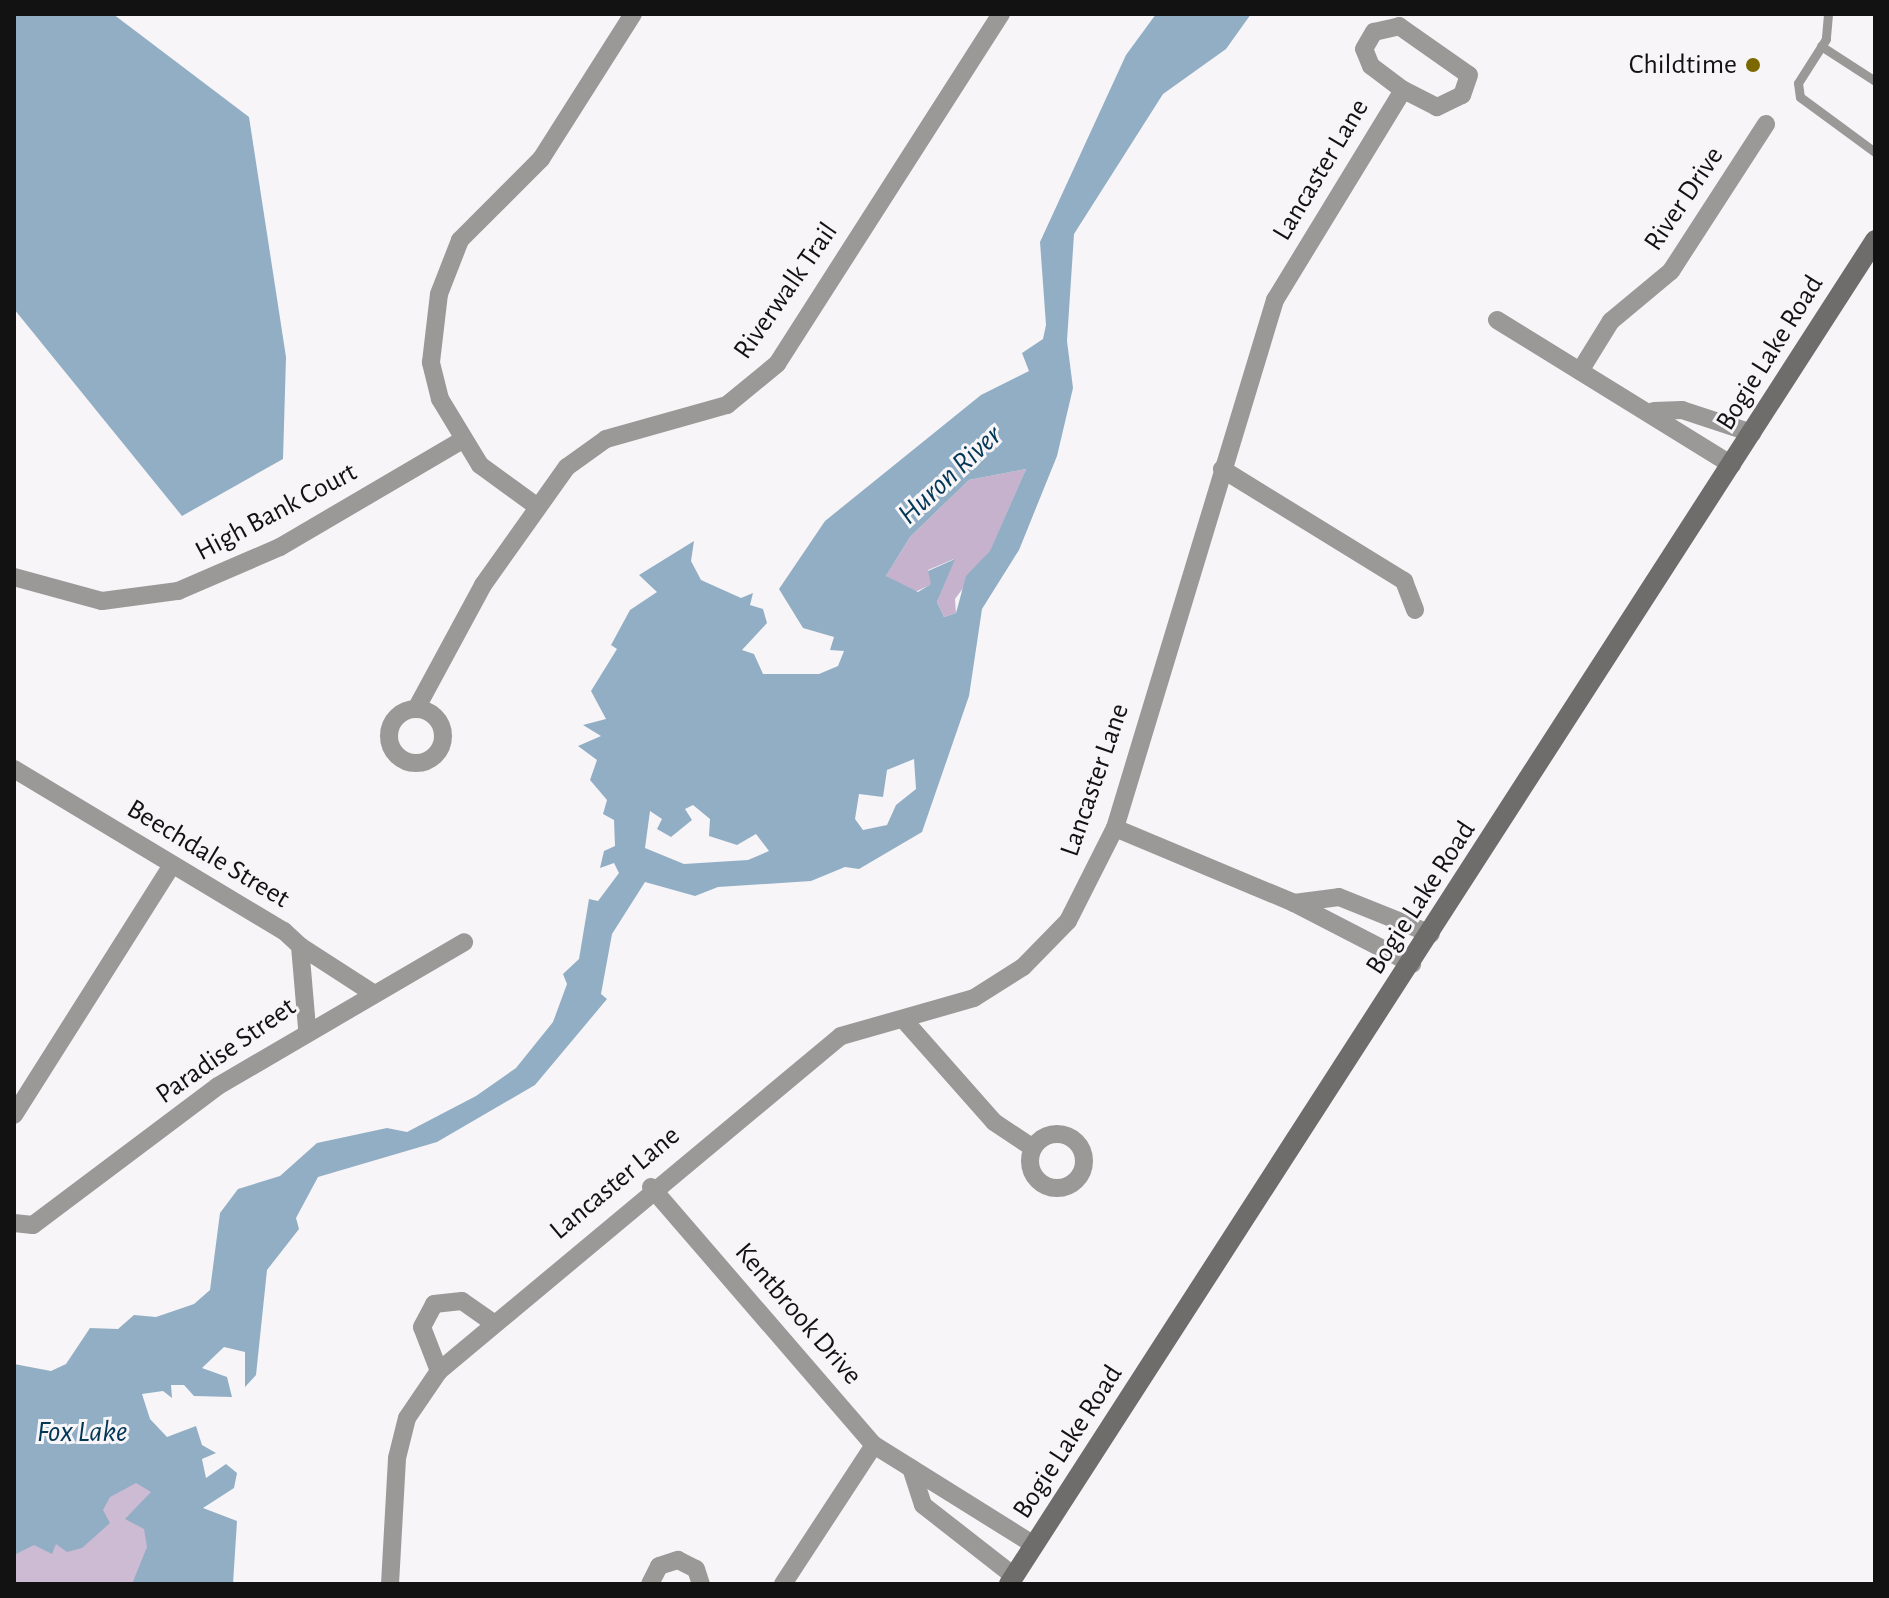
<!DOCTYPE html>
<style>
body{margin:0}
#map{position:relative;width:1889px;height:1598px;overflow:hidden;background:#f7f5f8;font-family:"Alegreya Sans",sans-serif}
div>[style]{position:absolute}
.green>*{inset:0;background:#cdbad3}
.forest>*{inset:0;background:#c6b2cd}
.water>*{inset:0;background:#92aec4}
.lane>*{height:9px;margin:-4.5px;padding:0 4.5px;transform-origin:4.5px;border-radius:4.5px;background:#9a9997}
.street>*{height:18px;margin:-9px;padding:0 9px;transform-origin:9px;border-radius:9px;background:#9a9997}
.street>.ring{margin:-9px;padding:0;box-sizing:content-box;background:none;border:18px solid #9a9997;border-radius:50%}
.secondary>*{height:20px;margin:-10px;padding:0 10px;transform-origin:10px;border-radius:10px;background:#6e6d6b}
.dots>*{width:22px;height:22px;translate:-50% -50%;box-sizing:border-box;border:4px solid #f7f5f8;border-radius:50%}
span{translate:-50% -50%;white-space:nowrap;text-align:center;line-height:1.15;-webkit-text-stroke:6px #f7f5f8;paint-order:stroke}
.poi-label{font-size:28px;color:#131213}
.right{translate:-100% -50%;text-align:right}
.street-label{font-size:28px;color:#131213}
.water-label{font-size:30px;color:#033756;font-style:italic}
.frame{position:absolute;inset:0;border:16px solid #131213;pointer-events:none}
</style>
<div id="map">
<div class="green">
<div style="clip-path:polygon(14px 1455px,152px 1461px,195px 1584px,14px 1584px)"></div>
</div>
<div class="forest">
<div style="clip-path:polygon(1026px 469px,990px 552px,955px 599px,956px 613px,944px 617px,937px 602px,954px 559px,928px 570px,932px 584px,913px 593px,886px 576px,910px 537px,969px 480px)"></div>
</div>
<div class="water">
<div style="clip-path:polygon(14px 14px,113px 14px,249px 117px,286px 357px,283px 459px,182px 516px,14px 309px)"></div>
<div style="clip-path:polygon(evenodd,1156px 14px,1251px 14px,1226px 49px,1163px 94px,1074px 234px,1067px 341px,1073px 388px,1057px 456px,1019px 550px,982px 609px,969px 696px,922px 832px,859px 869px,845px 867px,811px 881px,718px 887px,695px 896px,645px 882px,612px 934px,601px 994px,607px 999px,535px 1085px,437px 1142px,318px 1177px,296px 1218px,299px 1229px,267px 1270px,256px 1375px,245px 1387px,245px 1352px,224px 1347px,202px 1368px,227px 1377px,232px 1397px,194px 1396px,184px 1385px,171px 1385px,172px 1398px,163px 1391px,142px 1394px,150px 1419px,167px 1437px,196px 1426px,202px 1445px,216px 1453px,202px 1459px,206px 1478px,226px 1464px,237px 1473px,234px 1488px,203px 1508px,237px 1521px,233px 1584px,132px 1584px,147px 1547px,144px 1529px,125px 1519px,151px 1492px,136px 1483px,110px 1497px,103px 1510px,110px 1523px,82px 1548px,67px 1552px,56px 1544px,52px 1554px,34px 1545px,14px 1555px,14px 1364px,51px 1371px,66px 1364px,90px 1328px,118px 1329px,134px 1315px,156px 1317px,194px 1304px,210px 1290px,220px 1213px,238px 1189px,280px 1176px,317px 1143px,387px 1128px,407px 1132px,476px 1096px,516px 1068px,553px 1022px,567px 984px,563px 974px,579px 959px,589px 899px,598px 901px,619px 873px,614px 863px,600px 868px,604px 851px,615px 846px,614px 820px,603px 814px,607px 800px,590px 780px,597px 760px,578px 746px,601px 736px,583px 725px,606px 719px,591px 691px,617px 649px,611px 645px,630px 610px,657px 592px,639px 575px,694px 541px,691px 561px,701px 580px,741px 598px,753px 593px,750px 605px,763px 609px,767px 623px,742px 650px,754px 654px,763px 674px,819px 674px,838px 666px,844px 651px,830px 650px,834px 637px,803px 628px,779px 589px,825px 521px,981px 395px,1029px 371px,1022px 353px,1043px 339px,1046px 325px,1040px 242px,1126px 55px,1156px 14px,1026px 469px,990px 551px,966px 576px,956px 613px,944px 617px,937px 602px,955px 559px,928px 571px,931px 584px,918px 592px,886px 576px,910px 537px,969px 480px,1026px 469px,1156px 14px,914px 759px,916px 789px,896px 805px,887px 825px,863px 830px,855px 819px,859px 794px,883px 797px,887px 770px,914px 759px,1156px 14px,693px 805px,710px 819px,709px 836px,737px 845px,756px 834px,769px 851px,748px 860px,684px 864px,645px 848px,650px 811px,662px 819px,657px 829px,671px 837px,692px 820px,685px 809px,693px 805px)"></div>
</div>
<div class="lane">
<div style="left:1828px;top:14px;width:25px;rotate:95deg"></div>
<div style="left:1826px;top:39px;width:52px;rotate:122.5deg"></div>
<div style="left:1798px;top:83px;width:14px;rotate:82deg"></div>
<div style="left:1800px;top:97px;width:93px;rotate:36.3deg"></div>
<div style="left:1821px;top:46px;width:64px;rotate:32.9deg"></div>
</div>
<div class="street">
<div style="left:1497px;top:320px;width:276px;rotate:31.7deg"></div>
<div style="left:1580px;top:371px;width:59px;rotate:-58.2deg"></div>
<div style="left:1611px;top:321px;width:78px;rotate:-39.8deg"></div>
<div style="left:1671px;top:271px;width:175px;rotate:-57.1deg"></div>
<div style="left:1654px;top:411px;width:28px;rotate:-2deg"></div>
<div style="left:1682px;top:410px;width:74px;rotate:18.2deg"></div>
<div style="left:1222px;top:469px;width:214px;rotate:31.6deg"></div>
<div style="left:1404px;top:581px;width:31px;rotate:69deg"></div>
<div style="left:535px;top:505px;width:68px;rotate:-144deg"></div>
<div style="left:480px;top:465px;width:77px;rotate:-121.2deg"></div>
<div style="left:440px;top:399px;width:38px;rotate:-104deg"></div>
<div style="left:431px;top:362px;width:68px;rotate:-83.3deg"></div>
<div style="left:439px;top:294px;width:58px;rotate:-68.7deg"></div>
<div style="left:460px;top:240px;width:115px;rotate:-45deg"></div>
<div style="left:541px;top:159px;width:172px;rotate:-57.6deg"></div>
<div style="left:14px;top:577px;width:91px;rotate:15.3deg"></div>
<div style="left:102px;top:601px;width:77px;rotate:-7.5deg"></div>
<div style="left:178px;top:591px;width:111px;rotate:-23.3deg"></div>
<div style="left:280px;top:547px;width:210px;rotate:-30.4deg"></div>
<div class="ring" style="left:389px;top:709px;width:36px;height:36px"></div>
<div style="left:416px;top:709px;width:141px;rotate:-61.6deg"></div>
<div style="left:483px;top:585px;width:145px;rotate:-54.6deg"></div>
<div style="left:567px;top:467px;width:48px;rotate:-35.7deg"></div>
<div style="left:606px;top:439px;width:126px;rotate:-15.7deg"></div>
<div style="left:727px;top:405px;width:65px;rotate:-39.4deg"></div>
<div style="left:777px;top:364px;width:416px;rotate:-57.4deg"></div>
<div style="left:14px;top:769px;width:315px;rotate:31deg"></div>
<div style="left:284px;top:931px;width:22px;rotate:43deg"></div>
<div style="left:300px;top:946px;width:82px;rotate:85.1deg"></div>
<div style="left:1115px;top:828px;width:194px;rotate:22.7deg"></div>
<div style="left:1294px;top:903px;width:133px;rotate:27.3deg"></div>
<div style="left:1294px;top:903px;width:45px;rotate:-7.6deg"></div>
<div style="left:1339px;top:897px;width:99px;rotate:21.9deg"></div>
<div style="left:300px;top:946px;width:85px;rotate:32.9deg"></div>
<div style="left:903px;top:1019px;width:137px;rotate:48.5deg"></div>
<div style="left:994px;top:1122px;width:47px;rotate:33.7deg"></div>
<div style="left:14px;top:1115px;width:296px;rotate:-57.7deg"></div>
<div class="ring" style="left:1030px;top:1134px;width:36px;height:36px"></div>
<div style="left:651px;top:1187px;width:341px;rotate:49.2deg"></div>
<div style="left:874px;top:1445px;width:189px;rotate:32deg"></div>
<div style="left:14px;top:1223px;width:19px;rotate:6deg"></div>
<div style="left:33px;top:1225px;width:231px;rotate:-36.9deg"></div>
<div style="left:218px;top:1086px;width:285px;rotate:-30.3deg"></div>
<div style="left:439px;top:1371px;width:47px;rotate:-111.1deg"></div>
<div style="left:422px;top:1327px;width:26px;rotate:-62deg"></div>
<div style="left:434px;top:1304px;width:28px;rotate:-6deg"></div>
<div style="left:462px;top:1301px;width:39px;rotate:35deg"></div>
<div style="left:911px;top:1468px;width:39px;rotate:72deg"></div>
<div style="left:923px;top:1505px;width:115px;rotate:38deg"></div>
<div style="left:390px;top:1584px;width:126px;rotate:-86.8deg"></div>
<div style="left:397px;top:1458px;width:41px;rotate:-76deg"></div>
<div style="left:407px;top:1418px;width:57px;rotate:-55.8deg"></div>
<div style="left:439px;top:1371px;width:523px;rotate:-39.81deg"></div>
<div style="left:841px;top:1036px;width:138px;rotate:-15.9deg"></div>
<div style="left:974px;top:998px;width:58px;rotate:-32.3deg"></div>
<div style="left:1023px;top:967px;width:64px;rotate:-45.6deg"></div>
<div style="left:1068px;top:921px;width:104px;rotate:-63.2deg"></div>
<div style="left:1115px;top:828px;width:552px;rotate:-73.14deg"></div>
<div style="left:1275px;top:300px;width:246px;rotate:-58.6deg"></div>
<div style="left:1403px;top:90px;width:40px;rotate:-143deg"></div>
<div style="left:1371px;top:66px;width:18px;rotate:-112deg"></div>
<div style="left:1364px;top:49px;width:20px;rotate:-60deg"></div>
<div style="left:1374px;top:32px;width:26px;rotate:-13deg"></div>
<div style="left:1399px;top:26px;width:85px;rotate:35deg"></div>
<div style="left:1469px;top:75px;width:21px;rotate:109deg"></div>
<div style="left:1462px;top:95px;width:28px;rotate:154deg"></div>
<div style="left:1437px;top:107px;width:38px;rotate:-153deg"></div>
<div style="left:650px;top:1584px;width:20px;rotate:-63deg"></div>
<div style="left:659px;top:1566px;width:20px;rotate:-18deg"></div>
<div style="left:678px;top:1560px;width:20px;rotate:27deg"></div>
<div style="left:696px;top:1569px;width:16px;rotate:72deg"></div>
<div style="left:783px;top:1584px;width:166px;rotate:-56.8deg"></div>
</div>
<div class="secondary">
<div style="left:1009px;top:1584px;width:1599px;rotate:-57.2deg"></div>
</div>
<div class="dots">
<div style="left:1753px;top:65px;background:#7b6800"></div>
</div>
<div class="poi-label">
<span class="right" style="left:1737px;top:65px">Childtime</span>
</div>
<div class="street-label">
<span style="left:1321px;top:170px;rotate:-59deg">Lancaster Lane</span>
<span style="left:1684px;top:199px;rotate:-56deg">River Drive</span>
<span style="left:786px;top:291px;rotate:-55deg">Riverwalk Trail</span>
<span style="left:1770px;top:353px;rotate:-58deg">Bogie Lake Road</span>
<span style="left:276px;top:512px;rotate:-28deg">High Bank Court</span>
<span style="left:1095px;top:780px;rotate:-71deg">Lancaster Lane</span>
<span style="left:208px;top:854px;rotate:31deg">Beechdale Street</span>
<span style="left:1421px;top:898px;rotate:-57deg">Bogie Lake Road</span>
<span style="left:226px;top:1051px;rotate:-35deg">Paradise Street</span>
<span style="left:615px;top:1183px;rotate:-40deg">Lancaster Lane</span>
<span style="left:798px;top:1314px;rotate:49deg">Kentbrook Drive</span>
<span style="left:1068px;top:1442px;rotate:-57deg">Bogie Lake Road</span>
</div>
<div class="water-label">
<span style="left:950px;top:475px;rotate:-43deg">Huron River</span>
<span style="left:82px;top:1432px">Fox Lake</span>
</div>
<div class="frame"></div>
</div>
